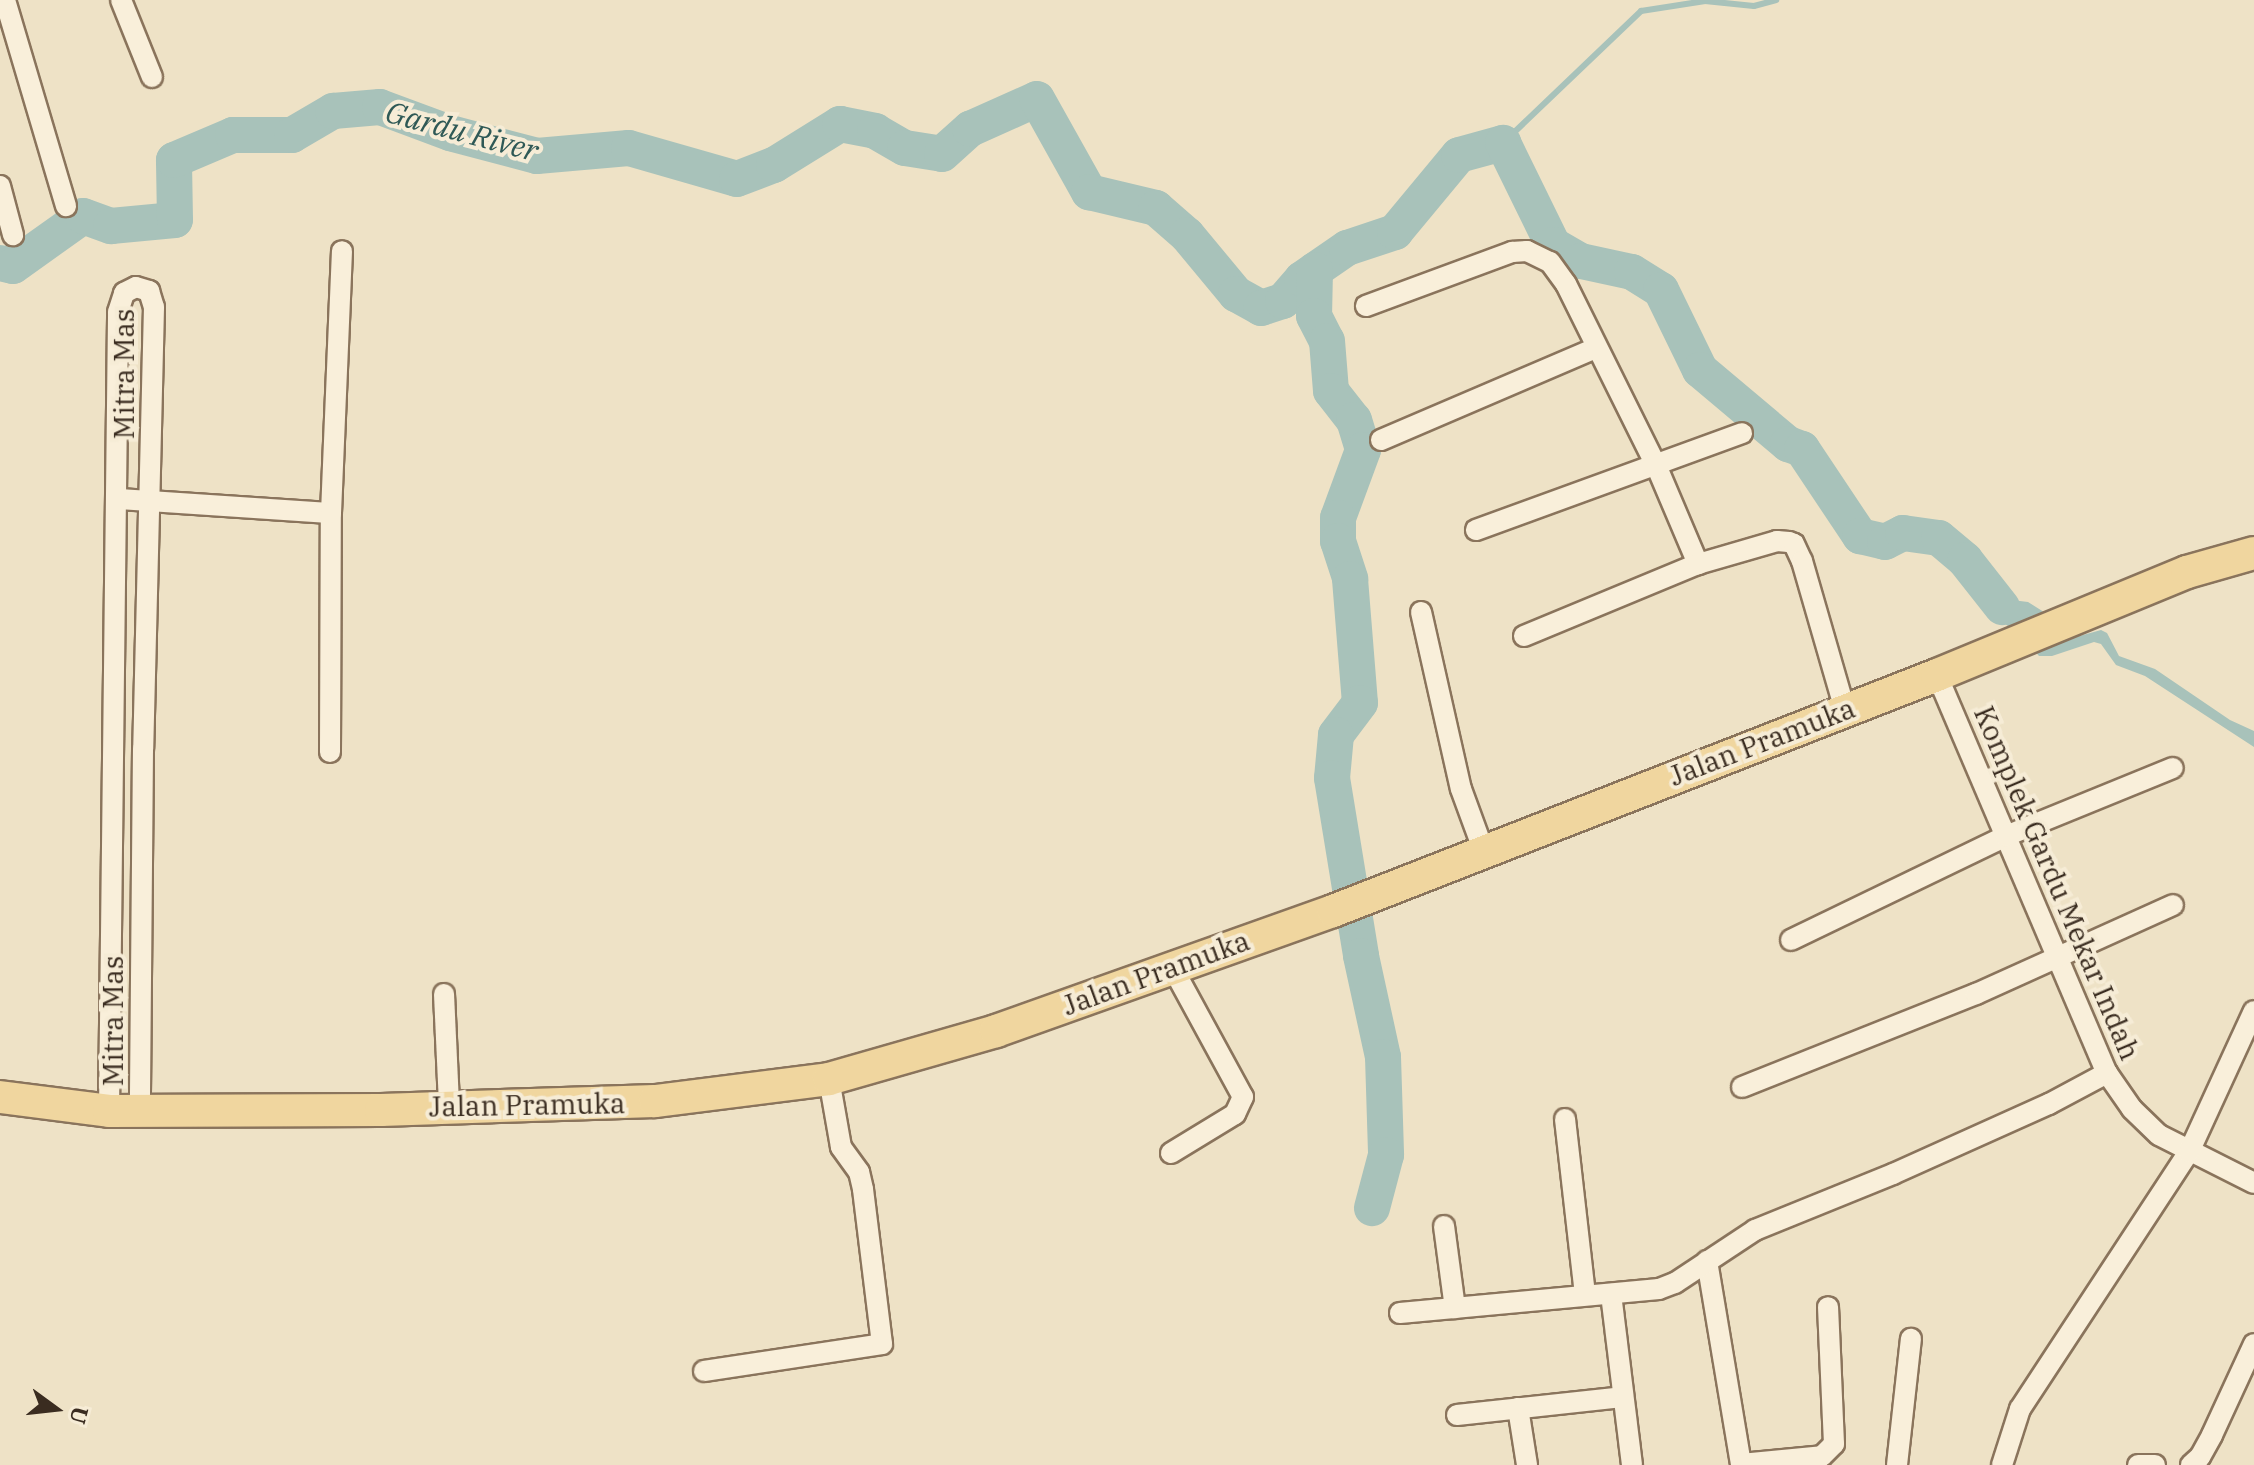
<!DOCTYPE html>
<style>
body{margin:0}
#map{position:relative;width:2254px;height:1465px;overflow:hidden;background:#eee2c6;font-family:"IBM Plex Serif",serif}
div>[style]{position:absolute}
.water>*{inset:0;background:#a8c2ba}
.stream>*{height:6px;margin:-3px;padding:0 3px;transform-origin:3px;border-radius:3px;background:#a8c2ba}
.river>*{height:36px;margin:-18px;padding:0 18px;transform-origin:18px;border-radius:18px;background:#a8c2ba}
.roads{filter:drop-shadow(2px 0 #8a745c) drop-shadow(-2px 0 #8a745c) drop-shadow(0 2px #8a745c) drop-shadow(0 -2px #8a745c)}
.street>*{height:20px;margin:-10px;padding:0 10px;transform-origin:10px;border-radius:10px;background:#f9efda}
.primary>*{height:32px;margin:-16px;padding:0 16px;transform-origin:16px;border-radius:16px;background:#f0d69f}
span{translate:-50% -50%;white-space:nowrap;text-align:center;line-height:1.15;-webkit-text-stroke:8px #f6ecd6;paint-order:stroke}
.street-label{font-size:28px;color:#3a2c20}
.water-label{font-size:30px;color:#2f5956;font-style:italic}
.north{position:absolute;left:16px;top:1369px;width:80px;height:80px;-webkit-text-stroke:6px #f6ecd6;paint-order:stroke;rotate:105deg;font-size:22px;font-weight:700;line-height:32px;text-align:center;color:#3a2c20}
.north::after{content:'';display:block;margin:auto;width:28px;height:36px;background:#3a2c20;clip-path:polygon(50% 0,100% 100%,50% 72%,0 100%)}
</style>
<div id="map">
<div class="water">
<div style="clip-path:polygon(1982px 560px,2012px 600px,2028px 602px,2047px 614px,2065px 640px,2101px 630px,2107px 633px,2119px 656px,2155px 669px,2230px 720px,2254px 731px,2254px 747px,2145px 676px,2116px 665px,2101px 644px,2094px 642px,2052px 656px,2039px 656px,2021px 635px,1995px 617px,1966px 575px)"></div>
</div>
<div class="stream">
<div style="left:1503px;top:143px;width:191px;rotate:-43.7deg"></div>
<div style="left:1641px;top:11px;width:65px;rotate:-8.9deg"></div>
<div style="left:1705px;top:1px;width:49px;rotate:5.8deg"></div>
<div style="left:1754px;top:6px;width:23px;rotate:-15deg"></div>
</div>
<div class="river">
<div style="left:0;top:263px;width:13px;rotate:13deg"></div>
<div style="left:13px;top:266px;width:86px;rotate:-35.5deg"></div>
<div style="left:83px;top:216px;width:30px;rotate:20deg"></div>
<div style="left:111px;top:226px;width:64px;rotate:-5.4deg"></div>
<div style="left:175px;top:220px;width:60px;rotate:-91deg"></div>
<div style="left:174px;top:160px;width:64px;rotate:-23deg"></div>
<div style="left:233px;top:135px;width:59px"></div>
<div style="left:292px;top:135px;width:48px;rotate:-30.3deg"></div>
<div style="left:333px;top:111px;width:47px;rotate:-4.9deg"></div>
<div style="left:380px;top:107px;width:75px;rotate:20.4deg"></div>
<div style="left:450px;top:133px;width:90px;rotate:14.8deg"></div>
<div style="left:537px;top:156px;width:92px;rotate:-5deg"></div>
<div style="left:629px;top:148px;width:112px;rotate:16deg"></div>
<div style="left:737px;top:179px;width:40px;rotate:-21deg"></div>
<div style="left:774px;top:165px;width:78px;rotate:-31.8deg"></div>
<div style="left:840px;top:124px;width:36px;rotate:11deg"></div>
<div style="left:875px;top:131px;width:34px;rotate:30deg"></div>
<div style="left:905px;top:148px;width:37px;rotate:9deg"></div>
<div style="left:942px;top:154px;width:38px;rotate:-42deg"></div>
<div style="left:970px;top:129px;width:73px;rotate:-24.1deg"></div>
<div style="left:1037px;top:99px;width:107px;rotate:60.8deg"></div>
<div style="left:1089px;top:192px;width:69px;rotate:13.4deg"></div>
<div style="left:1156px;top:208px;width:41px;rotate:41.1deg"></div>
<div style="left:1187px;top:235px;width:77px;rotate:50.3deg"></div>
<div style="left:1236px;top:294px;width:29px;rotate:29deg"></div>
<div style="left:1261px;top:308px;width:23px;rotate:-18deg"></div>
<div style="left:1283px;top:301px;width:29px;rotate:-49deg"></div>
<div style="left:1302px;top:279px;width:55px;rotate:-34.6deg"></div>
<div style="left:1347px;top:248px;width:51px;rotate:-18.4deg"></div>
<div style="left:1395px;top:232px;width:100px;rotate:-50.3deg"></div>
<div style="left:1459px;top:155px;width:46px;rotate:-15.3deg"></div>
<div style="left:1503px;top:143px;width:114px;rotate:63.9deg"></div>
<div style="left:1553px;top:245px;width:32px;rotate:30deg"></div>
<div style="left:1581px;top:261px;width:52px;rotate:12.2deg"></div>
<div style="left:1632px;top:272px;width:34px;rotate:32deg"></div>
<div style="left:1661px;top:290px;width:89px;rotate:64deg"></div>
<div style="left:1700px;top:370px;width:115px;rotate:40.1deg"></div>
<div style="left:1788px;top:444px;width:15px;rotate:20deg"></div>
<div style="left:1802px;top:449px;width:105px;rotate:56.3deg"></div>
<div style="left:1860px;top:536px;width:26px;rotate:13deg"></div>
<div style="left:1885px;top:542px;width:20px;rotate:-27deg"></div>
<div style="left:1903px;top:533px;width:36px;rotate:8deg"></div>
<div style="left:1939px;top:538px;width:34px;rotate:40deg"></div>
<div style="left:1965px;top:560px;width:60px;rotate:51.8deg"></div>
<div style="left:1315px;top:270px;width:46px;rotate:91.2deg"></div>
<div style="left:1314px;top:316px;width:28px;rotate:63deg"></div>
<div style="left:1327px;top:341px;width:50px;rotate:85.4deg"></div>
<div style="left:1331px;top:391px;width:37px;rotate:52deg"></div>
<div style="left:1354px;top:420px;width:31px;rotate:73deg"></div>
<div style="left:1363px;top:450px;width:72px;rotate:110.2deg"></div>
<div style="left:1338px;top:518px;width:23px;rotate:90deg"></div>
<div style="left:1338px;top:541px;width:40px;rotate:72deg"></div>
<div style="left:1350px;top:579px;width:124px;rotate:85.4deg"></div>
<div style="left:1360px;top:703px;width:40px;rotate:127deg"></div>
<div style="left:1336px;top:735px;width:43px;rotate:95.3deg"></div>
<div style="left:1332px;top:778px;width:180px;rotate:80.7deg"></div>
<div style="left:1361px;top:956px;width:103px;rotate:77.7deg"></div>
<div style="left:1383px;top:1057px;width:98px;rotate:88.2deg"></div>
<div style="left:1386px;top:1155px;width:55px;rotate:104.8deg"></div>
</div>
<div class="roads">
<div class="street">
<div style="left:5px;top:0;width:215px;rotate:73.5deg"></div>
<div style="left:121px;top:0;width:83px;rotate:68.1deg"></div>
<div style="left:0;top:186px;width:51px;rotate:75.1deg"></div>
<div style="left:1366px;top:306px;width:156px;rotate:-20.3deg"></div>
<div style="left:1512px;top:252px;width:15px;rotate:-4deg"></div>
<div style="left:1527px;top:251px;width:25px;rotate:26deg"></div>
<div style="left:1550px;top:262px;width:27px;rotate:54deg"></div>
<div style="left:1566px;top:284px;width:202px;rotate:63.6deg"></div>
<div style="left:1656px;top:465px;width:108px;rotate:67deg"></div>
<div style="left:1381px;top:440px;width:234px;rotate:-23.2deg"></div>
<div style="left:118px;top:499px;width:213px;rotate:3.8deg"></div>
<div style="left:1476px;top:530px;width:283px;rotate:-20deg"></div>
<div style="left:1421px;top:612px;width:181px;rotate:77.3deg"></div>
<div style="left:1461px;top:789px;width:67px;rotate:69.9deg"></div>
<div style="left:1524px;top:636px;width:188px;rotate:-22.5deg"></div>
<div style="left:1698px;top:564px;width:82px;rotate:-16.2deg"></div>
<div style="left:1777px;top:541px;width:12px;rotate:5deg"></div>
<div style="left:1789px;top:542px;width:5px;rotate:22deg"></div>
<div style="left:1794px;top:544px;width:19px;rotate:65deg"></div>
<div style="left:1802px;top:561px;width:155px;rotate:73.9deg"></div>
<div style="left:1937px;top:675px;width:433px;rotate:66.9deg"></div>
<div style="left:2107px;top:1073px;width:44px;rotate:55.2deg"></div>
<div style="left:2132px;top:1109px;width:37px;rotate:44deg"></div>
<div style="left:2159px;top:1135px;width:106px;rotate:26.8deg"></div>
<div style="left:330px;top:752px;width:239px;rotate:-89.8deg"></div>
<div style="left:331px;top:513px;width:262px;rotate:-87.6deg"></div>
<div style="left:1791px;top:940px;width:239px;rotate:-25.8deg"></div>
<div style="left:2006px;top:836px;width:180px;rotate:-22.2deg"></div>
<div style="left:444px;top:994px;width:111px;rotate:87.4deg"></div>
<div style="left:1742px;top:1087px;width:252px;rotate:-21.7deg"></div>
<div style="left:1976px;top:994px;width:216px;rotate:-24.3deg"></div>
<div style="left:109px;top:1111px;width:799px;rotate:-89.35deg"></div>
<div style="left:118px;top:312px;width:20px;rotate:-72deg"></div>
<div style="left:124px;top:293px;width:13px;rotate:-27deg"></div>
<div style="left:136px;top:287px;width:14px;rotate:17deg"></div>
<div style="left:149px;top:291px;width:17px;rotate:73deg"></div>
<div style="left:154px;top:307px;width:442px;rotate:91.4deg"></div>
<div style="left:143px;top:749px;width:363px;rotate:90.5deg"></div>
<div style="left:1565px;top:1119px;width:177px;rotate:83.5deg"></div>
<div style="left:1171px;top:1153px;width:75px;rotate:-31.4deg"></div>
<div style="left:1235px;top:1114px;width:19px;rotate:-65deg"></div>
<div style="left:1243px;top:1097px;width:148px;rotate:-118.6deg"></div>
<div style="left:1444px;top:1226px;width:83px;rotate:82.4deg"></div>
<div style="left:1707px;top:1261px;width:207px;rotate:80.5deg"></div>
<div style="left:1611px;top:1294px;width:172px;rotate:83deg"></div>
<div style="left:1400px;top:1313px;width:260px;rotate:-5.3deg"></div>
<div style="left:1659px;top:1289px;width:17px;rotate:-21deg"></div>
<div style="left:1675px;top:1283px;width:96px;rotate:-33.5deg"></div>
<div style="left:1755px;top:1230px;width:149px;rotate:-22.1deg"></div>
<div style="left:1893px;top:1174px;width:171px;rotate:-24.2deg"></div>
<div style="left:2049px;top:1104px;width:66px;rotate:-28.1deg"></div>
<div style="left:704px;top:1371px;width:180px;rotate:-8.6deg"></div>
<div style="left:882px;top:1344px;width:156px;rotate:-97deg"></div>
<div style="left:863px;top:1189px;width:17px;rotate:-103deg"></div>
<div style="left:859px;top:1172px;width:31px;rotate:-126deg"></div>
<div style="left:841px;top:1147px;width:69px;rotate:-100deg"></div>
<div style="left:1518px;top:1408px;width:58px;rotate:81deg"></div>
<div style="left:1457px;top:1415px;width:166px;rotate:-6.2deg"></div>
<div style="left:1741px;top:1464px;width:81px;rotate:-5.6deg"></div>
<div style="left:1822px;top:1456px;width:17px;rotate:-45deg"></div>
<div style="left:1834px;top:1444px;width:137px;rotate:-92.5deg"></div>
<div style="left:1897px;top:1465px;width:127px;rotate:-83.7deg"></div>
<div style="left:2002px;top:1465px;width:59px;rotate:-72.2deg"></div>
<div style="left:2020px;top:1409px;width:308px;rotate:-56.7deg"></div>
<div style="left:2189px;top:1152px;width:155px;rotate:-65.3deg"></div>
<div style="left:2138px;top:1465px;width:17px"></div>
<div style="left:2191px;top:1465px;width:12px;rotate:-42deg"></div>
<div style="left:2200px;top:1457px;width:25px;rotate:-61deg"></div>
<div style="left:2212px;top:1435px;width:100px;rotate:-65.2deg"></div>
</div>
<div class="primary">
<div style="left:0;top:1097px;width:110px;rotate:7.3deg"></div>
<div style="left:109px;top:1111px;width:272px;rotate:-0.2deg"></div>
<div style="left:381px;top:1110px;width:274px;rotate:-1.9deg"></div>
<div style="left:655px;top:1101px;width:175px;rotate:-7.2deg"></div>
<div style="left:829px;top:1079px;width:174px;rotate:-16deg"></div>
<div style="left:996px;top:1031px;width:358px;rotate:-19.6deg"></div>
<div style="left:1333px;top:911px;width:648px;rotate:-21.34deg"></div>
<div style="left:1937px;top:675px;width:270px;rotate:-22.4deg"></div>
<div style="left:2187px;top:572px;width:70px;rotate:-15.8deg"></div>
</div>
</div>
<div class="street-label">
<span style="left:124px;top:374px;rotate:-90deg">Mitra Mas</span>
<span style="left:1762px;top:742px;rotate:-21deg">Jalan Pramuka</span>
<span style="left:2057px;top:883px;rotate:67deg">Komplek Gardu Mekar Indah</span>
<span style="left:1156px;top:973px;rotate:-20deg">Jalan Pramuka</span>
<span style="left:113px;top:1021px;rotate:-90deg">Mitra Mas</span>
<span style="left:527px;top:1105px;rotate:-1deg">Jalan Pramuka</span>
</div>
<div class="water-label">
<span style="left:462px;top:131px;rotate:15deg">Gardu River</span>
</div>
<div class="north">U</div>
</div>
